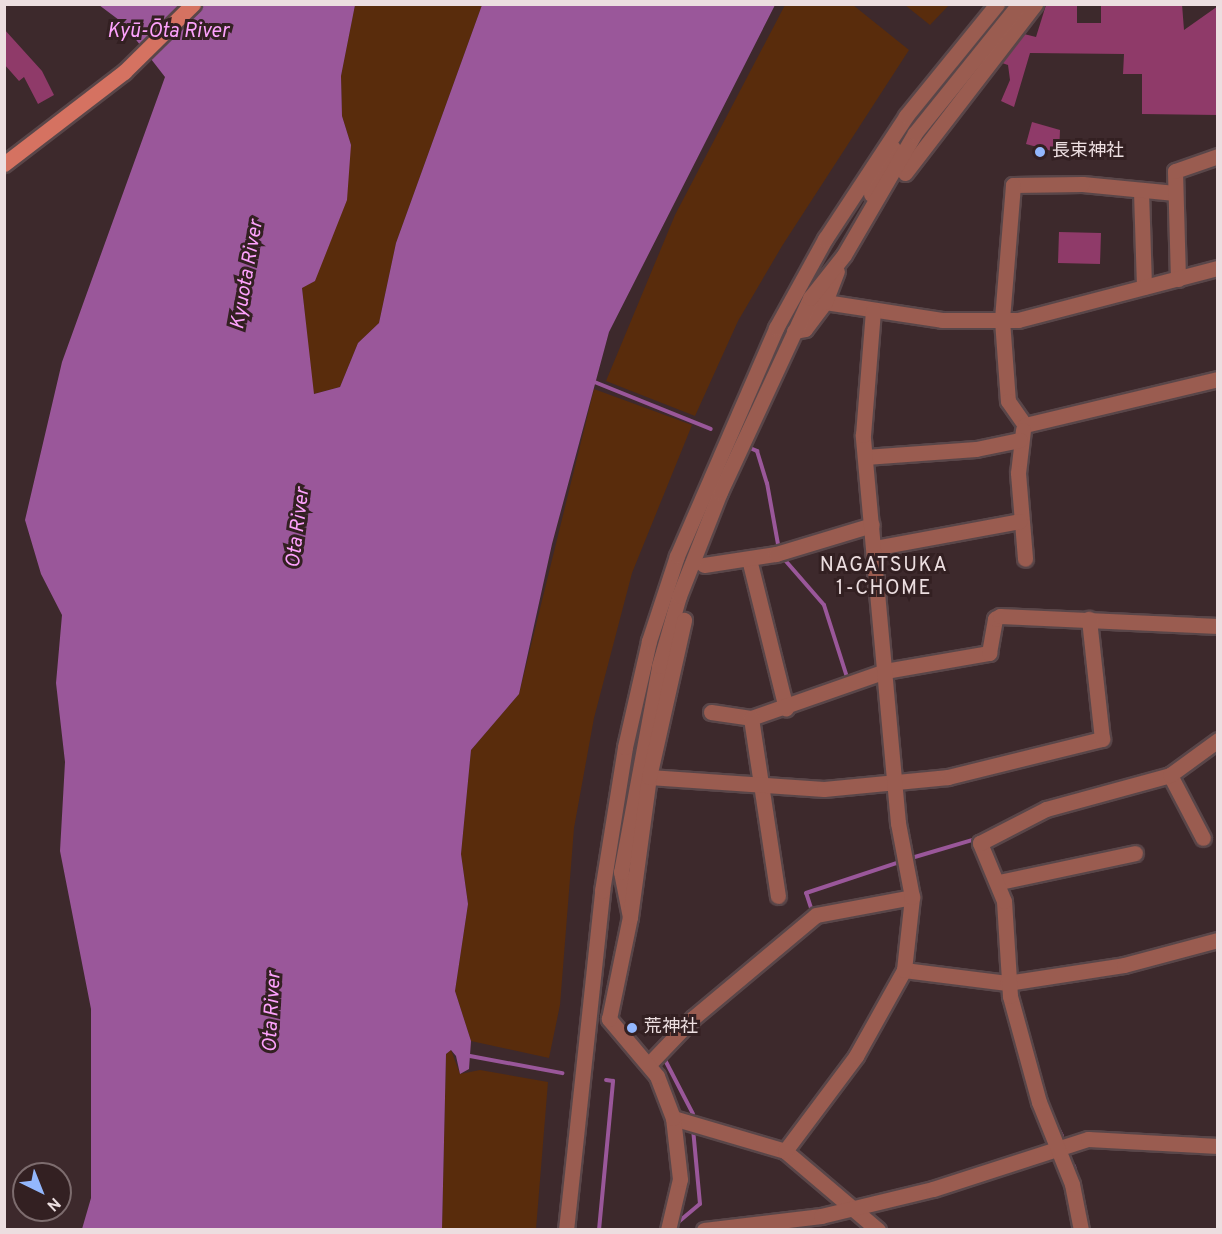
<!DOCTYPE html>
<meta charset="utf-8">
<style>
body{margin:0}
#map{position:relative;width:1222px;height:1234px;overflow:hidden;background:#3d292c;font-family:Overpass,"Noto Sans JP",sans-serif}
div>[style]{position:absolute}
.green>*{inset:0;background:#592c0c}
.water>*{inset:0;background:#9a579a}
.stream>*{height:4px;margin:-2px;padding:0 2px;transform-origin:2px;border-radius:2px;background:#9a579a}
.building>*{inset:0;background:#8f3a69}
.roads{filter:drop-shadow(2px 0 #594649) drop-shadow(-2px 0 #594649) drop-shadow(0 2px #594649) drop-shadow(0 -2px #594649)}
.street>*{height:15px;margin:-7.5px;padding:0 7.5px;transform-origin:7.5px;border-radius:7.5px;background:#9a5c50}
.secondary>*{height:15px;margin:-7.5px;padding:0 7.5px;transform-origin:7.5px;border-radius:7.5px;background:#d57261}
.dots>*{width:16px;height:16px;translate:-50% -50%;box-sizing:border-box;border:3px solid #332022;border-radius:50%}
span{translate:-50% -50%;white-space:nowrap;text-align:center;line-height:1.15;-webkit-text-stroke:6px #332022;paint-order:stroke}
.poi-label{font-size:18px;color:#ecdee0}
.left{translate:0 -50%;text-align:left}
.water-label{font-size:20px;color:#fda2fc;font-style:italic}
.neighbourhood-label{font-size:20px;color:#ecdee0;letter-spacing:1.5px}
.frame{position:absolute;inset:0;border:6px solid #ecdee0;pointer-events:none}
.north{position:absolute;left:12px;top:1162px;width:60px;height:60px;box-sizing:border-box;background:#332022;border:2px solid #7d6c6e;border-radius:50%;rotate:137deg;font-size:16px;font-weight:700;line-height:24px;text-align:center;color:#ecdee0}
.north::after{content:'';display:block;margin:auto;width:21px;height:27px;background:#93b7fd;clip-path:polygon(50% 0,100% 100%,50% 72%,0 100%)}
</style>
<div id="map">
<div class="green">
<div style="clip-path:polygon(355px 5px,482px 5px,396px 243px,379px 323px,358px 343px,340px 387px,313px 394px,302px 287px,315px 281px,351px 145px,342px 116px,341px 76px)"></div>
<div style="clip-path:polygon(785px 5px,853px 5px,909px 50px,782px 246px,738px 321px,695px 416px,606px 381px,675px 215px)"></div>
<div style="clip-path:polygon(905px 5px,949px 5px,930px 25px)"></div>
<div style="clip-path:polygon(594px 389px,692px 425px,632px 573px,594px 718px,574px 828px,560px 1005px,549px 1058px,471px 1041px,455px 991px,468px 904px,461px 854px,471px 750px,519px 694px)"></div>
<div style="clip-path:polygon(451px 1050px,460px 1074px,480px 1070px,548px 1082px,536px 1229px,442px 1230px,446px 1054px)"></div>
</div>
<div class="water">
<div style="clip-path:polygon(99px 5px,355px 5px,341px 76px,342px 116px,351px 145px,347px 200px,315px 281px,302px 288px,314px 394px,340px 387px,358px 343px,379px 323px,396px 243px,482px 5px,775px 5px,609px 332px,552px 544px,519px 694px,471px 750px,461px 854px,468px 904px,455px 991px,471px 1041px,469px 1069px,460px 1074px,456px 1056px,451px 1050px,446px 1054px,442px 1229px,82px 1229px,91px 1198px,91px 1009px,60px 851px,65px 762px,56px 683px,62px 615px,41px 574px,25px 520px,62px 362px,165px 77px,123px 23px)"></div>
</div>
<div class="stream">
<div style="left:592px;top:381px;width:128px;rotate:22deg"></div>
<div style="left:750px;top:448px;width:8px;rotate:23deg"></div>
<div style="left:757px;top:451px;width:34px;rotate:73deg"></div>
<div style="left:767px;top:483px;width:68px;rotate:79.8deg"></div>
<div style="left:784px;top:559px;width:61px;rotate:49deg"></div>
<div style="left:824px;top:605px;width:79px;rotate:72.3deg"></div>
<div style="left:908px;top:859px;width:71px;rotate:-16.4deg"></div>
<div style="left:813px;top:914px;width:22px;rotate:-108deg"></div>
<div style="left:806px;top:893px;width:99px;rotate:-18.3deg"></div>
<div style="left:470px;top:1056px;width:94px;rotate:10.5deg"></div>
<div style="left:664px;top:1058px;width:63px;rotate:62.6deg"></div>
<div style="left:1057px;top:1126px;width:11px;rotate:63deg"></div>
<div style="left:1074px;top:1166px;width:65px;rotate:77.5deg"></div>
<div style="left:676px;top:1224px;width:31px;rotate:-40deg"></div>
<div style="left:700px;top:1204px;width:76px;rotate:-95.3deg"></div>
<div style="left:599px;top:1230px;width:150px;rotate:-84.6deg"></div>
<div style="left:613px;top:1081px;width:7px;rotate:-172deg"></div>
</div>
<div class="building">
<div style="clip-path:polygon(1059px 4px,1077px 4px,1077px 23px,1101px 23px,1101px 4px,1182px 4px,1184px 30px,1218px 6px,1218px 115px,1142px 114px,1142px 74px,1123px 74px,1124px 54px,1030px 53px,1014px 107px,1001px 101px,1010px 80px,1008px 65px,1002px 63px,1024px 34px,1036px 37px,1046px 5px)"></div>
<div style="clip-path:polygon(4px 29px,42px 71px,54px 95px,38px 104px,24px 77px,19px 81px,4px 64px)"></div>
<div style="clip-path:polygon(1032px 122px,1060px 130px,1059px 153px,1026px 144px)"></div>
<div style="clip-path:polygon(1059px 232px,1101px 233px,1100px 264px,1058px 263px)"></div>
</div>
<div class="roads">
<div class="street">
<div style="left:905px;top:173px;width:213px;rotate:-52.4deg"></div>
<div style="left:1141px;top:191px;width:96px;rotate:88.2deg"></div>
<div style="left:1175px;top:193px;width:93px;rotate:-174.5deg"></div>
<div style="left:1082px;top:184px;width:69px;rotate:179.2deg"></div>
<div style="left:1013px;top:185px;width:135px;rotate:94.7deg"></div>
<div style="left:1002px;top:320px;width:81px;rotate:85.8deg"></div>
<div style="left:1008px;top:401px;width:29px;rotate:55deg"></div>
<div style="left:1025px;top:425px;width:198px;rotate:-13.4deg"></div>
<div style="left:871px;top:194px;width:51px;rotate:-64.4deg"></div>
<div style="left:1178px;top:279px;width:108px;rotate:-91.6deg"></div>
<div style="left:1175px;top:171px;width:46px;rotate:-19.2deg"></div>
<div style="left:825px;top:302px;width:118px;rotate:8.7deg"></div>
<div style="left:942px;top:320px;width:76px"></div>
<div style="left:1018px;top:320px;width:207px;rotate:-14.6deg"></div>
<div style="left:794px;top:331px;width:11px;rotate:-10deg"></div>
<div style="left:805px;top:329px;width:34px;rotate:-53deg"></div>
<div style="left:825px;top:302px;width:33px;rotate:-69deg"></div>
<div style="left:1023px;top:430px;width:43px;rotate:96.6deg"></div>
<div style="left:1018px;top:473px;width:86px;rotate:85.3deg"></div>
<div style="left:865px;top:457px;width:111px;rotate:-4.1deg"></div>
<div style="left:976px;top:449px;width:45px;rotate:-11.6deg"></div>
<div style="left:874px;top:548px;width:148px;rotate:-10.5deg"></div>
<div style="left:749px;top:559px;width:154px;rotate:76.1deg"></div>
<div style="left:704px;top:565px;width:73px;rotate:-8.7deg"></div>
<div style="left:776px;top:554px;width:100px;rotate:-16.8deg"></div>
<div style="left:711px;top:712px;width:40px;rotate:8.5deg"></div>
<div style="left:751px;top:718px;width:142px;rotate:-19.3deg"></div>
<div style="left:885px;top:671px;width:106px;rotate:-9.8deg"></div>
<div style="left:989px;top:653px;width:35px;rotate:-80deg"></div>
<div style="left:995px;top:619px;width:6px;rotate:-31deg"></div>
<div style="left:1000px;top:616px;width:218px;rotate:2.6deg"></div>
<div style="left:751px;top:718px;width:180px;rotate:81.4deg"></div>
<div style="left:1170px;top:775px;width:71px;rotate:62.4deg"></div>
<div style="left:649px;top:777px;width:175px;rotate:3.9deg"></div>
<div style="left:824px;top:789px;width:125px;rotate:-5.5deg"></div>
<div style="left:948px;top:777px;width:159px;rotate:-13.9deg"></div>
<div style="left:1102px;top:739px;width:121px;rotate:-96.2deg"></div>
<div style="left:999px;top:882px;width:139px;rotate:-12deg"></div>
<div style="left:630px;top:917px;width:46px;rotate:-101.3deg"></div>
<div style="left:621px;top:872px;width:209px;rotate:-79.5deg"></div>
<div style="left:659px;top:666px;width:73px;rotate:-74.1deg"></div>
<div style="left:679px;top:596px;width:112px;rotate:-68.5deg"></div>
<div style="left:720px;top:492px;width:214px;rotate:-65.1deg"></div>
<div style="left:810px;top:298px;width:55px;rotate:-51.7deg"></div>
<div style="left:844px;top:255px;width:141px;rotate:-59.8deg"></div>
<div style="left:915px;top:133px;width:166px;rotate:-51.1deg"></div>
<div style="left:904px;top:970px;width:104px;rotate:7.2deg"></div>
<div style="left:1007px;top:983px;width:118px;rotate:-8.7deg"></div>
<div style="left:1124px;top:965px;width:97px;rotate:-14.9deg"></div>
<div style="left:649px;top:1064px;width:64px;rotate:-46.3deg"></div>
<div style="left:693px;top:1018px;width:160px;rotate:-39.9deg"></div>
<div style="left:816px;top:915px;width:98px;rotate:-10.6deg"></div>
<div style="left:673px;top:1118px;width:117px;rotate:16.4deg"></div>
<div style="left:785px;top:1151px;width:122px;rotate:40.3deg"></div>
<div style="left:785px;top:1151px;width:119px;rotate:-53.2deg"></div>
<div style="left:856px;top:1056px;width:98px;rotate:-60.8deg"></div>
<div style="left:904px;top:970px;width:73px;rotate:-83.7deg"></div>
<div style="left:912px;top:897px;width:75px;rotate:-100.7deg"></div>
<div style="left:898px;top:823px;width:390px;rotate:-95.2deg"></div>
<div style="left:863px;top:435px;width:125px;rotate:-85.4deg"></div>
<div style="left:566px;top:1230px;width:341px;rotate:-83.9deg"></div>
<div style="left:602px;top:891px;width:146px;rotate:-80.9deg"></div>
<div style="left:625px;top:747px;width:109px;rotate:-77.2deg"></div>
<div style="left:649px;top:641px;width:89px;rotate:-71.8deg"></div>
<div style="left:677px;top:556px;width:249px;rotate:-66.5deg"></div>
<div style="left:776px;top:328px;width:102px;rotate:-61.2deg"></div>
<div style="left:825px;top:239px;width:147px;rotate:-56.6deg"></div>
<div style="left:906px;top:116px;width:144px;rotate:-50.9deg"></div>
<div style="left:668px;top:1230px;width:52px;rotate:-76.8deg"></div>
<div style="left:680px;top:1179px;width:61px;rotate:-96.5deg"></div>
<div style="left:673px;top:1118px;width:45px;rotate:-110.9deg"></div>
<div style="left:657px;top:1076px;width:75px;rotate:-130.1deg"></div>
<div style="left:609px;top:1019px;width:104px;rotate:-78.4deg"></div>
<div style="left:630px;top:917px;width:141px;rotate:-82.3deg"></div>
<div style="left:649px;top:777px;width:161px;rotate:-77.4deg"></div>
<div style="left:704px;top:1230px;width:118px;rotate:-6.8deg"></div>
<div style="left:821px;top:1216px;width:115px;rotate:-13.6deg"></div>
<div style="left:933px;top:1189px;width:163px;rotate:-17.9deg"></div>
<div style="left:1088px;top:1139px;width:130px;rotate:3.1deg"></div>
<div style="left:1081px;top:1230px;width:47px;rotate:-101.1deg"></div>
<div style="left:1072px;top:1184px;width:88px;rotate:-111.9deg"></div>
<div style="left:1039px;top:1102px;width:110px;rotate:-105.3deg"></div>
<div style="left:1010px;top:996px;width:95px;rotate:-93.6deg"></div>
<div style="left:1004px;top:901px;width:63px;rotate:-112.5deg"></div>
<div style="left:980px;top:843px;width:74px;rotate:-27.3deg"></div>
<div style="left:1046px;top:809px;width:129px;rotate:-15.3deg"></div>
<div style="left:1170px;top:775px;width:59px;rotate:-36.1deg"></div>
</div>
<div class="secondary">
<div style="left:4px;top:164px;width:151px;rotate:-37.5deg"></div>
<div style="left:124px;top:72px;width:97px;rotate:-44.6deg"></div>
</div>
</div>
<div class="dots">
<div style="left:1040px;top:152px;background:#93b7fd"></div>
<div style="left:632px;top:1028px;background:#93b7fd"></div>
</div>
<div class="poi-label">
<span class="left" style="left:1052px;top:152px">長束神社</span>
<span class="left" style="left:644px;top:1028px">荒神社</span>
</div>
<div class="water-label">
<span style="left:168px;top:32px">Kyū-Ōta River</span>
<span style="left:248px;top:275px;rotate:-80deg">Kyuota River</span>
<span style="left:299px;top:528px;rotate:-83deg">Ota River</span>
<span style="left:273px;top:1012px;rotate:-87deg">Ota River</span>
</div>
<div class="neighbourhood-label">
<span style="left:884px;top:578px">NAGATSUKA<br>1-CHOME</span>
</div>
<div class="frame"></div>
<div class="north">N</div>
</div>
